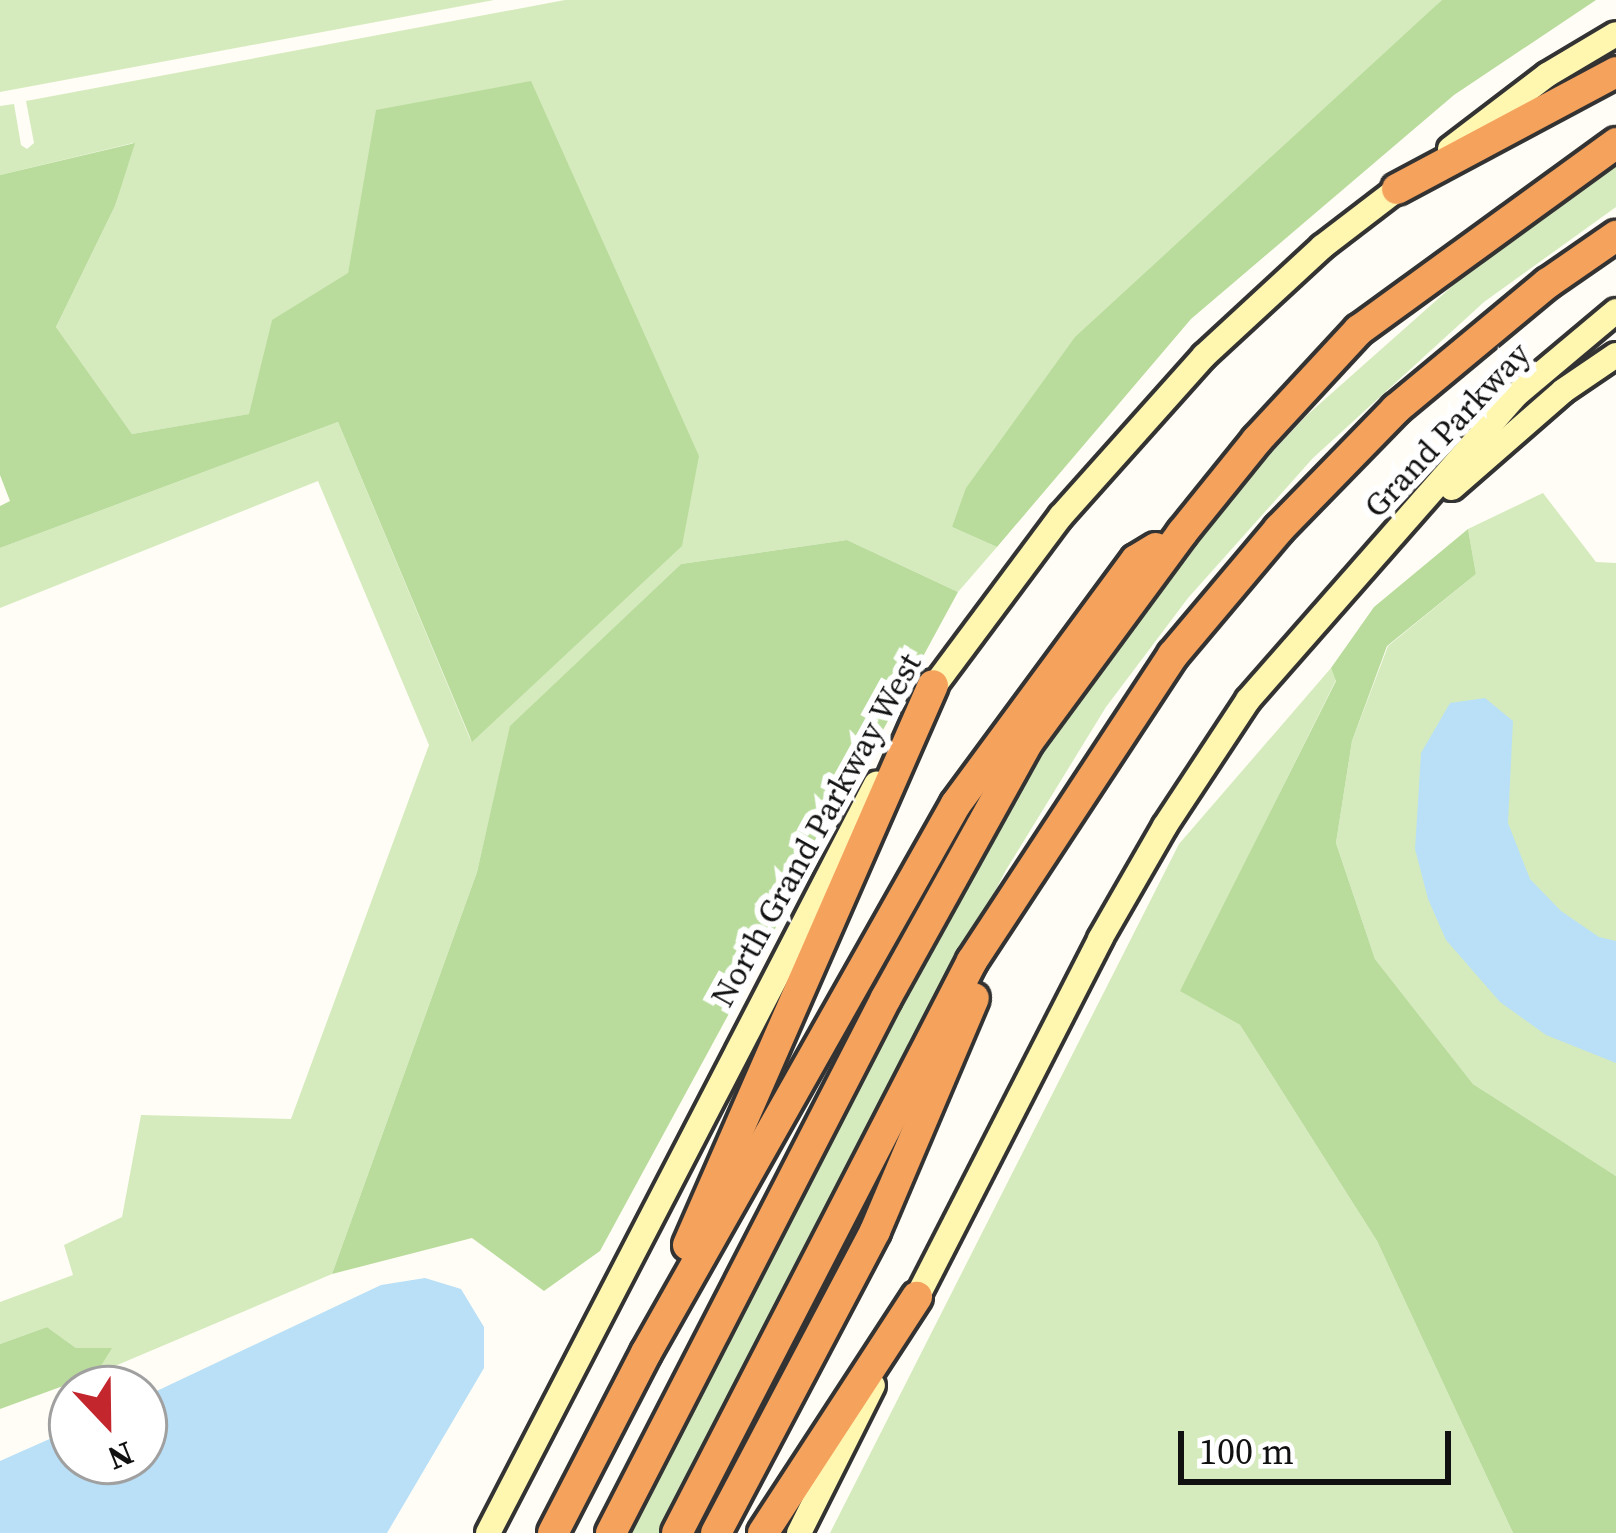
<!DOCTYPE html>
<style>
body{margin:0}
#map{position:relative;width:1616px;height:1533px;overflow:hidden;background:#fffdf5;font-family:"Source Serif 4",serif}
div>[style]{position:absolute}
.green>*{inset:0;background:#d5ebbd}
.forest>*{inset:0;background:#b9dc9c}
.water>*{inset:0;background:#b9e0f7}
.roads{filter:drop-shadow(3px 0 #333) drop-shadow(-3px 0 #333) drop-shadow(0 3px #333) drop-shadow(0 -3px #333)}
.secondary>*{height:24px;margin:-12px;padding:0 12px;transform-origin:12px;border-radius:12px;background:#fff6b0}
.highway>*{height:30px;margin:-15px;padding:0 15px;transform-origin:15px;border-radius:15px;background:#f5a25d}
span{translate:-50% -50%;white-space:nowrap;text-align:center;line-height:1.15;-webkit-text-stroke:12px #fff;paint-order:stroke}
.street-label{font-size:33px;color:#111}
.north{position:absolute;left:48px;top:1365px;width:120px;height:120px;box-sizing:border-box;background:#fff;border:3px solid #a0a0a0;border-radius:50%;rotate:158deg;font-size:33px;font-weight:700;line-height:48px;text-align:center;color:#111}
.north::after{content:'';display:block;margin:auto;width:42px;height:54px;background:#c4262e;clip-path:polygon(50% 0,100% 100%,50% 72%,0 100%)}
.scale{position:absolute;left:1178px;top:1431px;width:273px;height:54px;box-sizing:border-box;border:6px solid #111;border-top:0;padding-left:15px;font-size:36px;line-height:42px;white-space:nowrap;color:#111;-webkit-text-stroke:9px #fff;paint-order:stroke}
</style>
<div id="map">
<div class="green">
<div style="clip-path:polygon(0 0,494px 0,0 92px)"></div>
<div style="clip-path:polygon(565px 0,1442px 0,952px 527px,997px 547px,958px 592px,847px 540px,681px 564px,511px 726px,477px 872px,332px 1274px,96px 1374px,111px 1348px,76px 1348px,47px 1327px,0 1344px,0 1302px,73px 1275px,64px 1245px,122px 1217px,141px 1115px,291px 1119px,429px 745px,318px 481px,0 608px,0 548px,338px 422px,471px 741px,377px 111px,348px 274px,272px 321px,250px 414px,132px 434px,56px 327px,115px 206px,133px 143px,0 175px,0 106px,14px 104px,21px 145px,27px 149px,34px 143px,26px 101px)"></div>
<div style="clip-path:polygon(1616px 165px,1616px 207px,1484px 302px,1313px 458px,1188px 598px,1106px 707px,1006px 870px,664px 1533px,627px 1533px,970px 866px,1045px 739px,1209px 520px,1306px 416px,1475px 266px)"></div>
<div style="clip-path:polygon(1543px 493px,1596px 562px,1616px 563px,1616px 1176px,1473px 1084px,1375px 959px,1336px 843px,1352px 741px,1388px 646px,1476px 574px,1468px 529px)"></div>
<div style="clip-path:polygon(1331px 668px,1336px 680px,1181px 991px,1240px 1025px,1377px 1241px,1513px 1533px,830px 1533px,1179px 844px)"></div>
</div>
<div class="forest">
<div style="clip-path:polygon(1442px 0,1596px 0,1454px 95px,1191px 319px,997px 547px,952px 527px,966px 488px,1075px 337px)"></div>
<div style="clip-path:polygon(531px 81px,699px 456px,682px 546px,472px 742px,338px 422px,0 548px,0 506px,10px 501px,0 475px,0 175px,135px 143px,115px 206px,56px 327px,132px 434px,249px 414px,272px 320px,348px 273px,376px 110px)"></div>
<div style="clip-path:polygon(1468px 529px,1476px 574px,1387px 646px,1352px 741px,1336px 843px,1375px 959px,1473px 1084px,1616px 1176px,1616px 1533px,1513px 1533px,1377px 1241px,1240px 1025px,1180px 991px,1336px 681px,1331px 668px,1374px 607px)"></div>
<div style="clip-path:polygon(847px 540px,958px 592px,600px 1251px,544px 1291px,472px 1238px,332px 1274px,477px 872px,510px 726px,681px 564px)"></div>
<div style="clip-path:polygon(47px 1327px,76px 1348px,112px 1348px,96px 1374px,0 1409px,0 1344px)"></div>
</div>
<div class="water">
<div style="clip-path:polygon(1485px 698px,1513px 721px,1508px 823px,1530px 879px,1561px 911px,1599px 937px,1616px 941px,1616px 1063px,1546px 1035px,1500px 1002px,1446px 940px,1428px 899px,1415px 849px,1421px 753px,1450px 703px)"></div>
<div style="clip-path:polygon(425px 1278px,461px 1289px,484px 1327px,484px 1368px,387px 1533px,0 1533px,0 1461px,72px 1429px,72px 1461px,144px 1461px,144px 1397px,381px 1285px)"></div>
</div>
<div class="roads">
<div class="secondary">
<div style="left:1450px;top:149px;width:122px;rotate:-37.3deg"></div>
<div style="left:1547px;top:75px;width:80px;rotate:-30.7deg"></div>
<div style="left:1452px;top:488px;width:147px;rotate:-41.1deg"></div>
<div style="left:1563px;top:391px;width:64px;rotate:-34.2deg"></div>
<div style="left:926px;top:697px;width:226px;rotate:-53.3deg"></div>
<div style="left:1061px;top:516px;width:215px;rotate:-48.2deg"></div>
<div style="left:1204px;top:356px;width:161px;rotate:-42.7deg"></div>
<div style="left:1322px;top:247px;width:108px;rotate:-37.5deg"></div>
<div style="left:910px;top:1311px;width:418px;rotate:-62.9deg"></div>
<div style="left:1100px;top:939px;width:130px;rotate:-60.1deg"></div>
<div style="left:1165px;top:826px;width:151px;rotate:-56.6deg"></div>
<div style="left:1248px;top:700px;width:407px;rotate:-48.7deg"></div>
<div style="left:1517px;top:394px;width:129px;rotate:-40deg"></div>
<div style="left:488px;top:1533px;width:844px;rotate:-62.61deg"></div>
<div style="left:799px;top:1533px;width:165px;rotate:-63.4deg"></div>
</div>
<div class="highway">
<div style="left:1397px;top:189px;width:248px;rotate:-28.1deg"></div>
<div style="left:688px;top:1245px;width:611px;rotate:-66.37deg"></div>
<div style="left:553px;top:1533px;width:203px;rotate:-62.7deg"></div>
<div style="left:646px;top:1353px;width:630px;rotate:-60.55deg"></div>
<div style="left:956px;top:804px;width:303px;rotate:-53.6deg"></div>
<div style="left:1136px;top:560px;width:23px;rotate:-31deg"></div>
<div style="left:611px;top:1533px;width:602px;rotate:-62.8deg"></div>
<div style="left:886px;top:998px;width:293px;rotate:-61deg"></div>
<div style="left:1028px;top:742px;width:260px;rotate:-53.6deg"></div>
<div style="left:1182px;top:533px;width:119px;rotate:-51.1deg"></div>
<div style="left:1257px;top:440px;width:150px;rotate:-47.2deg"></div>
<div style="left:1359px;top:330px;width:318px;rotate:-36deg"></div>
<div style="left:677px;top:1533px;width:644px;rotate:-62.72deg"></div>
<div style="left:972px;top:961px;width:366px;rotate:-56.7deg"></div>
<div style="left:1173px;top:655px;width:165px;rotate:-49.9deg"></div>
<div style="left:1279px;top:529px;width:168px;rotate:-45.7deg"></div>
<div style="left:1396px;top:409px;width:197px;rotate:-39.7deg"></div>
<div style="left:1548px;top:283px;width:83px;rotate:-34.7deg"></div>
<div style="left:716px;top:1533px;width:341px;rotate:-62.2deg"></div>
<div style="left:875px;top:1231px;width:253px;rotate:-67deg"></div>
<div style="left:763px;top:1533px;width:282px;rotate:-56.9deg"></div>
</div>
</div>
<div class="street-label">
<span style="left:1447px;top:430px;rotate:-47deg">Grand Parkway</span>
<span style="left:816px;top:830px;rotate:-61deg">North Grand Parkway West</span>
</div>
<div class="north">N</div>
<div class="scale">100 m</div>
</div>
